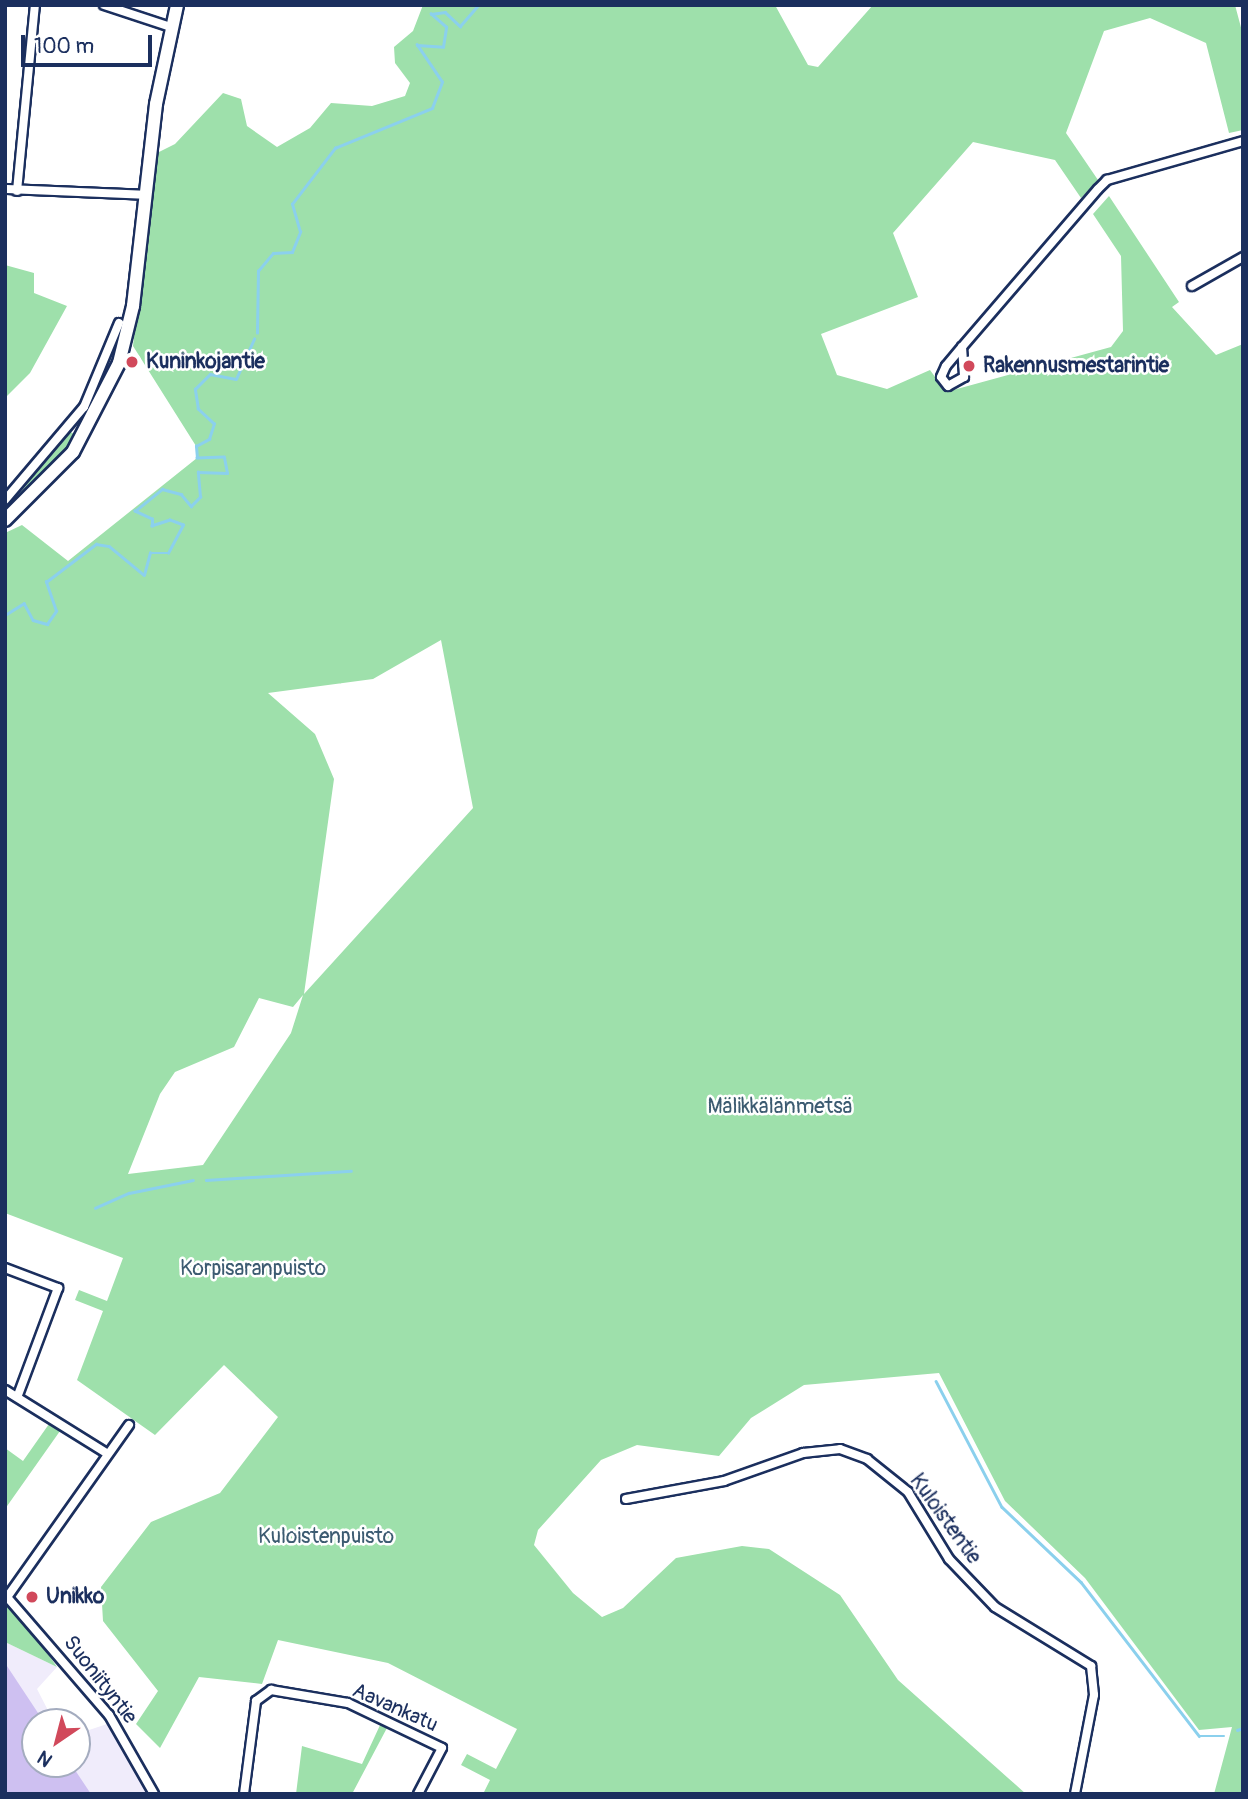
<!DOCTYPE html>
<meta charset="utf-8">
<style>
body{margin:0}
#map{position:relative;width:1248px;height:1799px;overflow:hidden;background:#fff;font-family:Pangolin,sans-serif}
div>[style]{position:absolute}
.built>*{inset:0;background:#f0ecfb}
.green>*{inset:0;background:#9ee0ab}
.stream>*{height:2.5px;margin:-1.25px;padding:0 1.25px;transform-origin:1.25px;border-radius:1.25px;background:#8bd0ed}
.building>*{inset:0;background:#cec0f1}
.roads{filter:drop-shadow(2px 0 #1b2f5e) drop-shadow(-2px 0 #1b2f5e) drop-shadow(0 2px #1b2f5e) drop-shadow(0 -2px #1b2f5e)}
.street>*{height:8px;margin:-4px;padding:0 4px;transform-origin:4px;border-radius:4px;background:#fff}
.secondary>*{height:12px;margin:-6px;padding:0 6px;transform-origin:6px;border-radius:6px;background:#fff}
.dots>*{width:19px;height:19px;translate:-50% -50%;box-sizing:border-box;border:4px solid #fff;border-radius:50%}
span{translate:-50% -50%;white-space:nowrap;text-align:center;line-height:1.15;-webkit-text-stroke:5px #fff;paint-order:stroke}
.poi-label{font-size:21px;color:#1b2f5e;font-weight:700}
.left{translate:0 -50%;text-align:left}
.park-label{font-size:21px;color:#3c5b71}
.street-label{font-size:21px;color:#1b2f5e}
.frame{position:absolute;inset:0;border:7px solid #1b2f5e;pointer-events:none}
.north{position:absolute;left:21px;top:1708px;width:70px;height:70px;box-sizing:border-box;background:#fff;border:2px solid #a4acbf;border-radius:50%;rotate:215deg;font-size:19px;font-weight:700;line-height:28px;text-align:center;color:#1b2f5e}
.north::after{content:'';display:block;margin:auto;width:24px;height:32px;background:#d1495b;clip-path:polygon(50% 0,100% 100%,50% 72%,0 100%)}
.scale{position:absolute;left:21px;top:35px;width:131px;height:32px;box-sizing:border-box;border:4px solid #1b2f5e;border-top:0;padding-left:9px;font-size:21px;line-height:24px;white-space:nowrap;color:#1b2f5e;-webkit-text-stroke:5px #fff;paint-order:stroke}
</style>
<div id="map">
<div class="built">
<div style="clip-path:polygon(5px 1642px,57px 1667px,37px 1689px,54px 1722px,35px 1722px,35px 1764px,77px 1764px,77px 1734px,107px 1724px,148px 1794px,5px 1794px)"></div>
</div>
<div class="green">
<div style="clip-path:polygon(evenodd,423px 5px,775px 5px,808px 65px,818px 67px,873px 5px,1235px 5px,1243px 35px,1243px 130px,1229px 133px,1206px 43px,1150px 18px,1104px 31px,1066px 133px,1098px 180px,1081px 198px,1055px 160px,973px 142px,893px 233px,918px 297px,821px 334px,837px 375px,887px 389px,930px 370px,946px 392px,1111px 347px,1123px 331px,1121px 256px,1093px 214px,1109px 196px,1179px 302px,1172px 307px,1216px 355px,1243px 344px,1243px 1794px,1214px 1794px,1232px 1727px,1199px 1730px,1085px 1578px,1005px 1501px,939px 1373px,804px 1385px,751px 1418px,719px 1456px,637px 1445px,601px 1460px,538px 1530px,534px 1545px,573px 1593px,602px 1617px,623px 1608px,676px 1558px,742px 1546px,769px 1549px,840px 1595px,898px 1680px,1026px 1794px,483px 1794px,490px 1780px,461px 1765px,467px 1754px,496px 1769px,517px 1729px,388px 1663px,278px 1640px,262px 1684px,199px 1677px,160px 1748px,136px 1724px,158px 1691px,103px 1621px,101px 1587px,151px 1522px,220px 1493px,278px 1417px,224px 1365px,155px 1435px,77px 1380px,103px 1311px,75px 1300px,79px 1290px,107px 1301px,123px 1258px,5px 1213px,5px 533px,22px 525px,68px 561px,197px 458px,196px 446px,133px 346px,155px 154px,175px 144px,223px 93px,241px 99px,247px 126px,277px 147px,310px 128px,331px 103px,372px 106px,405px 96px,410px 83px,395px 63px,394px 47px,413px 31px,423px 5px,441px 640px,473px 808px,304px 994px,334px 779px,315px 734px,268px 693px,373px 679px,441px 640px,423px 5px,303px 995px,291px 1033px,203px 1165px,128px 1174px,160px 1094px,175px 1072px,234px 1047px,259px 998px,293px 1007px,303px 995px)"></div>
<div style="clip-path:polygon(5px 265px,34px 273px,34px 293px,67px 306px,30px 373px,5px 398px)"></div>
<div style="clip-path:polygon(69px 431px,74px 434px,62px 456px,5px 512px)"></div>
<div style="clip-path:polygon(49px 1424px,60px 1431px,5px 1509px,5px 1448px,23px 1461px)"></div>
<div style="clip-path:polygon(5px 1602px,39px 1641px,57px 1667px,5px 1642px)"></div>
<div style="clip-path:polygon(381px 1723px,388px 1726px,352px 1794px,296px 1794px,302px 1746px,362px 1764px)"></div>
</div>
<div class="stream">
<div style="left:257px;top:333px;width:62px;rotate:-89.1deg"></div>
<div style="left:258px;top:271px;width:23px;rotate:-50deg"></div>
<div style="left:273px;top:253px;width:19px;rotate:-3deg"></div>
<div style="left:292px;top:252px;width:22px;rotate:-68deg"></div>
<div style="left:300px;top:232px;width:29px;rotate:-106deg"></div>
<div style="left:292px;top:204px;width:71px;rotate:-52.5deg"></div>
<div style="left:335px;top:148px;width:105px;rotate:-22.4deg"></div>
<div style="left:432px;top:108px;width:28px;rotate:-69deg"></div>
<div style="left:442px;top:82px;width:45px;rotate:-124deg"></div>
<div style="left:417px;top:45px;width:26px;rotate:4deg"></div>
<div style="left:443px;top:47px;width:20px;rotate:-81deg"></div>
<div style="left:446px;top:27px;width:20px;rotate:-139deg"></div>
<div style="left:431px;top:14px;width:14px;rotate:-8deg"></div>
<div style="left:445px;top:12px;width:21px;rotate:43deg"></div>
<div style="left:460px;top:26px;width:28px;rotate:-49deg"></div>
<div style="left:5px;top:615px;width:22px;rotate:-32deg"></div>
<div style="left:24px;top:603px;width:19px;rotate:62deg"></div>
<div style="left:33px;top:620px;width:15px;rotate:16deg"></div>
<div style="left:47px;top:624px;width:16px;rotate:-55deg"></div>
<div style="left:56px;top:611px;width:31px;rotate:-109deg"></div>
<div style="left:46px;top:582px;width:63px;rotate:-37.2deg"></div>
<div style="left:96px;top:544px;width:13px;rotate:9deg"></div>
<div style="left:109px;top:546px;width:45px;rotate:39.6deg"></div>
<div style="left:144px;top:575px;width:23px;rotate:-75deg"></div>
<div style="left:150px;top:553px;width:18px"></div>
<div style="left:168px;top:553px;width:32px;rotate:-62deg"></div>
<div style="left:183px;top:525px;width:14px;rotate:-159deg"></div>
<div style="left:170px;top:520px;width:19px;rotate:162deg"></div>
<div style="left:152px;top:526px;width:7px;rotate:-90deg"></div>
<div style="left:152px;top:519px;width:19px;rotate:-155deg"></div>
<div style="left:135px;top:511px;width:35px;rotate:-39deg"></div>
<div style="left:162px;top:489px;width:20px;rotate:15deg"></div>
<div style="left:181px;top:494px;width:16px;rotate:50deg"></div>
<div style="left:191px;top:506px;width:13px;rotate:-45deg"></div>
<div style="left:200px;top:497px;width:25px;rotate:-95deg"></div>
<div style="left:198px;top:472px;width:29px;rotate:2deg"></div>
<div style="left:227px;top:473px;width:16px;rotate:-101deg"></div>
<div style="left:224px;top:457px;width:27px;rotate:178deg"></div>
<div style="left:197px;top:458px;width:12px;rotate:-95deg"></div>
<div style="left:196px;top:446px;width:15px;rotate:-28deg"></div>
<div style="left:209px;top:439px;width:16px;rotate:-72deg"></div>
<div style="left:214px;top:424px;width:22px;rotate:-137deg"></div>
<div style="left:198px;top:409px;width:20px;rotate:-99deg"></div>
<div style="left:195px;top:389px;width:21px;rotate:-45deg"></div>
<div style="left:210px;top:374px;width:26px;rotate:11deg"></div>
<div style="left:236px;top:379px;width:44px;rotate:-65.8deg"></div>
<div style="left:206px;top:1180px;width:145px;rotate:-3.6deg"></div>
<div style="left:95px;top:1208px;width:37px;rotate:-24deg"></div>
<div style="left:129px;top:1193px;width:65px;rotate:-11.5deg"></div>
<div style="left:936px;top:1381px;width:142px;rotate:62.4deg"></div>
<div style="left:1002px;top:1507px;width:109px;rotate:43.5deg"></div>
<div style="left:1081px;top:1582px;width:194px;rotate:52.5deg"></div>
<div style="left:1199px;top:1736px;width:25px"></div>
<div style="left:1237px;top:1730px;width:6px;rotate:-18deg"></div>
</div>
<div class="building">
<div style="clip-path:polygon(5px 1663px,44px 1722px,35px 1722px,35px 1764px,71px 1764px,91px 1794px,5px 1794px)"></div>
</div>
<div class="roads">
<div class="street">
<div style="left:104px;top:5px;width:71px;rotate:18.2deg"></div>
<div style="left:5px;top:189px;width:141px;rotate:2.4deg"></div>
<div style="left:17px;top:191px;width:187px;rotate:-84.5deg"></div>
<div style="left:1192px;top:286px;width:59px;rotate:-29.6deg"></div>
<div style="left:962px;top:347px;width:30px;rotate:86deg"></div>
<div style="left:964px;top:377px;width:18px;rotate:151deg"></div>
<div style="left:948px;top:386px;width:11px;rotate:-128deg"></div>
<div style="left:941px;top:377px;width:12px;rotate:-66deg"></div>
<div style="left:946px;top:366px;width:25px;rotate:-50deg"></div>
<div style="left:962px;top:347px;width:208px;rotate:-49.3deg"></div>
<div style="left:1098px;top:189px;width:13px;rotate:-45deg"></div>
<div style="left:1107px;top:180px;width:141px;rotate:-16deg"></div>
<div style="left:5px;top:500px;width:122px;rotate:-49.7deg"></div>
<div style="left:84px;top:407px;width:91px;rotate:-67.4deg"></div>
<div style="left:5px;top:1268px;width:57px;rotate:20.7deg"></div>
<div style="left:58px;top:1288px;width:114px;rotate:110.5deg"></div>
<div style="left:5px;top:1390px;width:121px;rotate:31.9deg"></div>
<div style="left:129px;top:1425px;width:211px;rotate:125.3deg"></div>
<div style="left:7px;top:1597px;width:156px;rotate:49.2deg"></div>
<div style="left:109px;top:1715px;width:91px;rotate:60.3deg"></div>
<div style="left:626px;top:1499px;width:100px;rotate:-10.4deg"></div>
<div style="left:724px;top:1481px;width:84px;rotate:-19.5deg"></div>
<div style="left:803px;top:1453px;width:37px;rotate:-6deg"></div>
<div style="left:840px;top:1449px;width:29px;rotate:20deg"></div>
<div style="left:867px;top:1459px;width:53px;rotate:38.8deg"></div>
<div style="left:908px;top:1492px;width:79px;rotate:58.5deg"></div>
<div style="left:949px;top:1559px;width:66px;rotate:46.2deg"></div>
<div style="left:995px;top:1607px;width:113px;rotate:31.6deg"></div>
<div style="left:1091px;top:1666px;width:29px;rotate:84deg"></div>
<div style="left:1094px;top:1695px;width:101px;rotate:100.9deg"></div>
<div style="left:244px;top:1794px;width:94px;rotate:-82.6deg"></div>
<div style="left:256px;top:1701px;width:19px;rotate:-36deg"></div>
<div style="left:271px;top:1690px;width:78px;rotate:9.6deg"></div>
<div style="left:348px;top:1703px;width:104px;rotate:25.6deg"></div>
<div style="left:442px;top:1748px;width:52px;rotate:117.6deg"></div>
</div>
<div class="secondary">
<div style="left:5px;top:520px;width:96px;rotate:-45deg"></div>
<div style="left:73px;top:452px;width:100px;rotate:-62.7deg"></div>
<div style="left:119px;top:363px;width:59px;rotate:-76.2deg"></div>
<div style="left:133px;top:306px;width:203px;rotate:-83.5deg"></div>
<div style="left:156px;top:104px;width:101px;rotate:-78deg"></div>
</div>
</div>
<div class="dots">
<div style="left:132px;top:362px;background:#d1495b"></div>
<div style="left:969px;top:366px;background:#d1495b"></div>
<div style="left:32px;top:1597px;background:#d1495b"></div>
</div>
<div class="poi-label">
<span class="left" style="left:146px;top:362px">Kuninkojantie</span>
<span class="left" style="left:983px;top:366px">Rakennusmestarintie</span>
<span class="left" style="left:46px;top:1597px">Unikko</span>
</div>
<div class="park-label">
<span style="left:780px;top:1107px">Mälikkälänmetsä</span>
<span style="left:253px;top:1269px">Korpisaranpuisto</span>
<span style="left:326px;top:1537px">Kuloistenpuisto</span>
</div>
<div class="street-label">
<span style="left:945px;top:1519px;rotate:54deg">Kuloistentie</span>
<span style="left:100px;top:1680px;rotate:52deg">Suoniityntie</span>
<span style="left:395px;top:1708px;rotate:24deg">Aavankatu</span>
</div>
<div class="frame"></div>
<div class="north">N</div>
<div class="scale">100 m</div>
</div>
